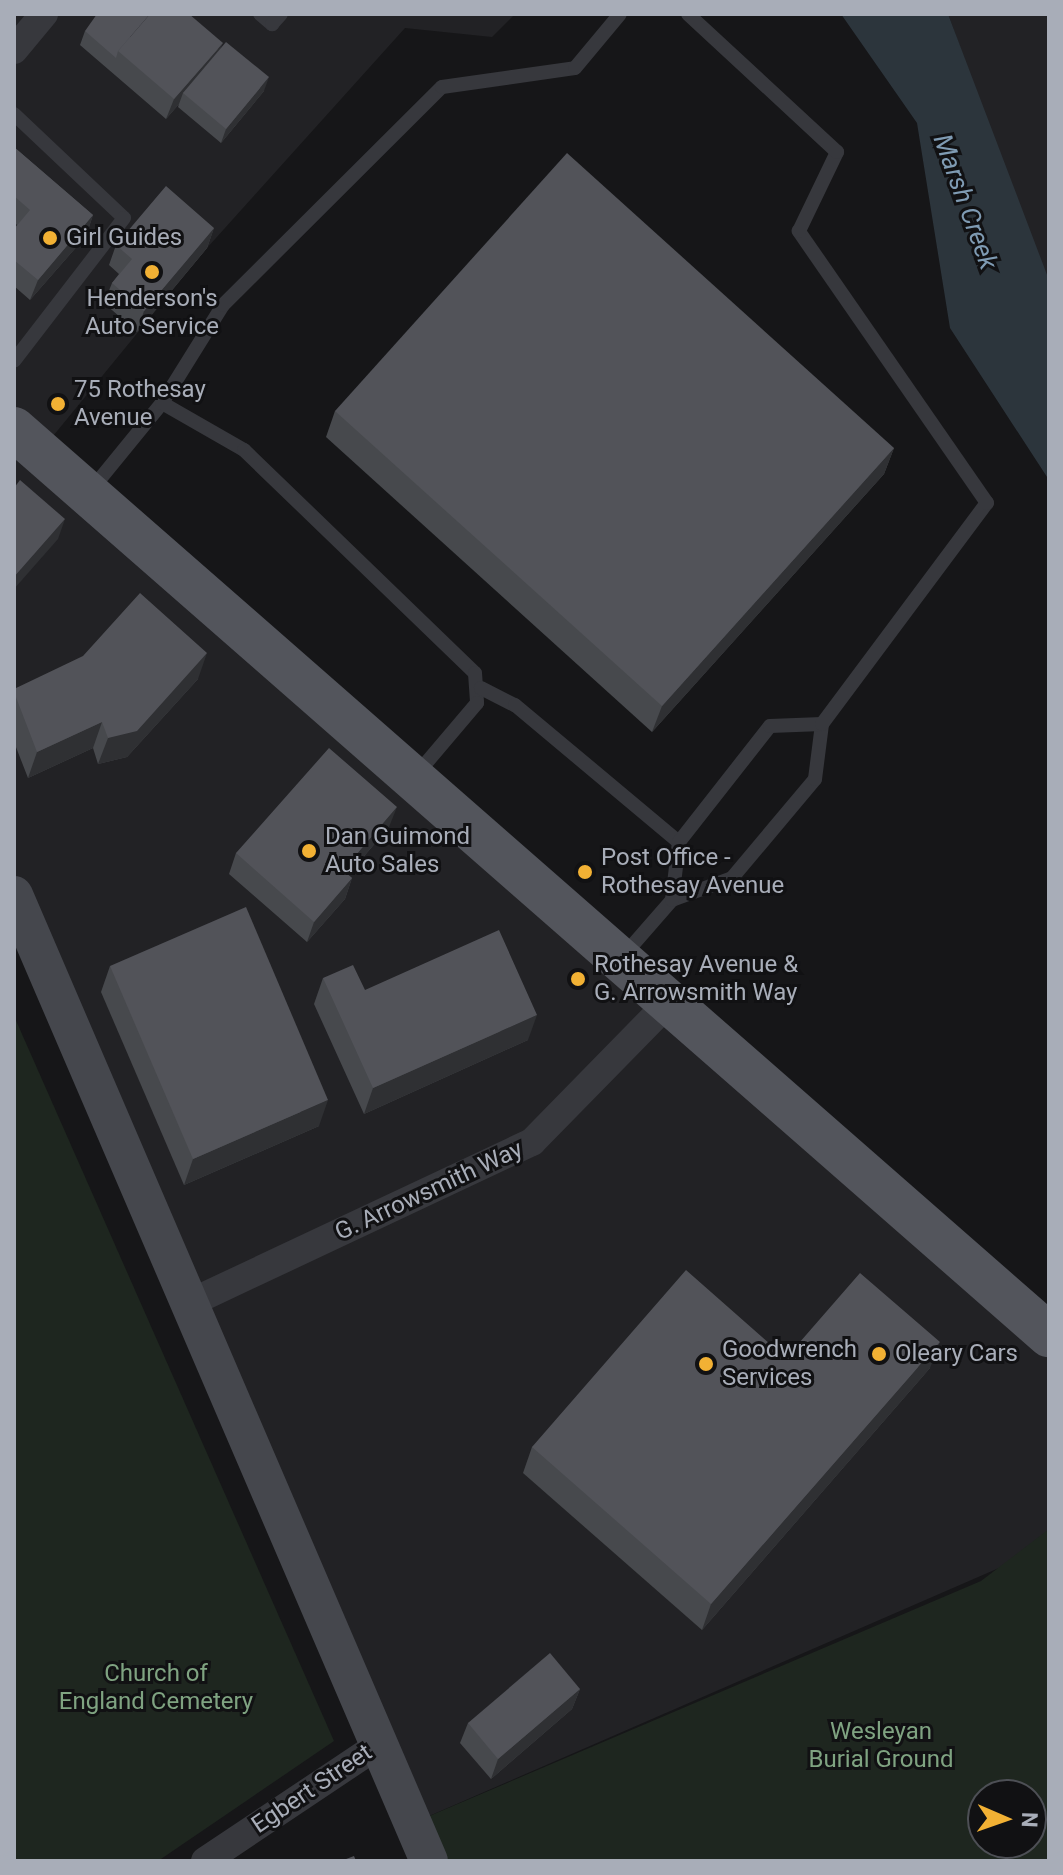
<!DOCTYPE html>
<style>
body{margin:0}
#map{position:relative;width:1063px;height:1875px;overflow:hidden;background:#161618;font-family:Roboto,sans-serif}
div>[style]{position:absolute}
.built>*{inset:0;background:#222225}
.green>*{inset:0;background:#1e261f}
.water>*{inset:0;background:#2c353c}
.service>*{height:14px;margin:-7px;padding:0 7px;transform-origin:7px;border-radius:7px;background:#37383d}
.minor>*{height:28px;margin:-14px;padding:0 14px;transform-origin:14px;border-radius:14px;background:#37383d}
.secondary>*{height:38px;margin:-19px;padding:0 19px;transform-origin:19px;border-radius:19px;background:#45474d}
.primary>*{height:44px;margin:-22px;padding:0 22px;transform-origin:22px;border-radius:22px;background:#53555c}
.wall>*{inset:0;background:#47494d}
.shaded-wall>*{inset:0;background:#2f3033}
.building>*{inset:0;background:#525359}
.dots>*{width:22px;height:22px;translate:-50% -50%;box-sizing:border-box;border:4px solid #111113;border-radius:50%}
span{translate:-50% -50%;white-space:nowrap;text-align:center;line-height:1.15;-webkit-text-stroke:6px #111113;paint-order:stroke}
.poi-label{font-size:24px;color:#a8adb8}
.left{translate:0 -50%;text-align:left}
.street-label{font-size:24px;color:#a8adb8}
.park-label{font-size:24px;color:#7fa381}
.water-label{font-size:26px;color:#7f9bb3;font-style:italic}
.frame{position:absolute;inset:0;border:16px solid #a8adb8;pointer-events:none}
.north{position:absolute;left:967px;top:1779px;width:80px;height:80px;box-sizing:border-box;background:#111113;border:2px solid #4d4f55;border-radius:50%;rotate:92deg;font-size:22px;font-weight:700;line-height:32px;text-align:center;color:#a8adb8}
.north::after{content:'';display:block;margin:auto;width:28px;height:36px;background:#f2b134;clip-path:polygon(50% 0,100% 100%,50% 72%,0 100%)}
</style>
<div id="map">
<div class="built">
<div style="clip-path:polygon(14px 14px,515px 14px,492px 37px,405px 28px,207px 248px,40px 452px,1049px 1335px,1049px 1529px,1015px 1561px,413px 1823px,14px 895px)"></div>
<div style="clip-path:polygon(948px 14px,1049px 14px,1049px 280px,1030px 239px)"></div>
</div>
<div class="green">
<div style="clip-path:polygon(14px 1016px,334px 1741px,158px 1861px,14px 1861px)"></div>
<div style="clip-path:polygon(evenodd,1049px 1529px,1049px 1861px,429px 1861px,413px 1823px,981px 1581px,1049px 1529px,983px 1795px,1031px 1795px,1031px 1843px,983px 1843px,983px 1795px)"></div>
</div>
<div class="water">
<div style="clip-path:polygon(841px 14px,948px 14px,1049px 280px,1049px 480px,950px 328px,917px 123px)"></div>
</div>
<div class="service">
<div style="left:260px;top:14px;width:16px;rotate:40deg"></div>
<div style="left:272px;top:24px;width:13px;rotate:-48deg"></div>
<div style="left:14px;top:114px;width:151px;rotate:43.4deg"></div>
<div style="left:124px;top:218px;width:180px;rotate:127.6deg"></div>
<div style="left:162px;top:403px;width:115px;rotate:-58.1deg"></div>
<div style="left:223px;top:305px;width:309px;rotate:-44.9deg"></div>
<div style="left:442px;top:87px;width:134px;rotate:-8.1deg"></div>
<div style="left:575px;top:68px;width:70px;rotate:-50.2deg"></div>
<div style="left:91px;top:490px;width:112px;rotate:-50.8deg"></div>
<div style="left:162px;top:403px;width:95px;rotate:29.8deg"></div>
<div style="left:244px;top:450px;width:321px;rotate:44deg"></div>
<div style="left:475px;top:673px;width:30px;rotate:86deg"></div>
<div style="left:477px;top:703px;width:96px;rotate:130.3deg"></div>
<div style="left:481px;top:688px;width:38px;rotate:27deg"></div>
<div style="left:515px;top:705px;width:214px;rotate:39.9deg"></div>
<div style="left:672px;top:900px;width:64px;rotate:-20.1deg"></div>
<div style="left:732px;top:878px;width:129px;rotate:-50deg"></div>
<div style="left:815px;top:779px;width:55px;rotate:-82.7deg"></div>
<div style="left:624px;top:955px;width:73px;rotate:-48.9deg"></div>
<div style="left:672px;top:900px;width:58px;rotate:-83.1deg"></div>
<div style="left:679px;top:842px;width:147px;rotate:-51.9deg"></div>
<div style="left:770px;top:726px;width:52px;rotate:-2.2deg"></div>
<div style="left:822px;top:724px;width:276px;rotate:-53.3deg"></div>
<div style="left:987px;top:503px;width:331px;rotate:-124.7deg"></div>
<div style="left:799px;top:231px;width:88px;rotate:-64.3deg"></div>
<div style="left:837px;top:152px;width:203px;rotate:-137.2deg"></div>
</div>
<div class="minor">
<div style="left:14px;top:50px;width:47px;rotate:-50.2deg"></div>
<div style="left:192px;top:1302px;width:376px;rotate:-25.2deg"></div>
<div style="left:532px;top:1142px;width:196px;rotate:-45.6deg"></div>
<div style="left:205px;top:1861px;width:212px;rotate:-33.8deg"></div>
</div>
<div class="secondary">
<div style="left:14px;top:895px;width:1051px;rotate:66.75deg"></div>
</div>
<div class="primary">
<div style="left:14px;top:429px;width:1376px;rotate:41.2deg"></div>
</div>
<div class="wall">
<div style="clip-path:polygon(85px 31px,220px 49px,264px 91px,221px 143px,178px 107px,179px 104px,166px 119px,80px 45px)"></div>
<div style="clip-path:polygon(14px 147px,93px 215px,86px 236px,30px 300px,14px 286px,14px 229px,17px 225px,14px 222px)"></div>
<div style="clip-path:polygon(214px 228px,207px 248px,137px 332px,104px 303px,112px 283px,119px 274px,109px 265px,116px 245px)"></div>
<div style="clip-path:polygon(335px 411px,894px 448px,884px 474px,652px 732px,326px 437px)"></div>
<div style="clip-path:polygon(198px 679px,127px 757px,98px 764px,93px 748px,28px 778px,14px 742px,14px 689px)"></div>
<div style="clip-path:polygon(389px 827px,348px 875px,352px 878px,345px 899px,307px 942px,229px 874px,236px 853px)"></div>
<div style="clip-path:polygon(110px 966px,319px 1126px,184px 1185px,101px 992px)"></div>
<div style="clip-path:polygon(323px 978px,365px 990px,528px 1040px,364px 1114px,314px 1004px)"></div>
<div style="clip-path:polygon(786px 1358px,930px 1368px,702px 1630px,523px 1473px,532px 1447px)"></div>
<div style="clip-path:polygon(580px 1689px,572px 1709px,491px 1779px,460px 1743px,468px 1723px)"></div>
</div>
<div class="shaded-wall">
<div style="clip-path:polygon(223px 43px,215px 63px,183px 93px,179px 104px,166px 119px,174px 99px)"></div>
<div style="clip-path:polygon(269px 77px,264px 91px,221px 143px,226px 129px)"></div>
<div style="clip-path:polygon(93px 215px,86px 236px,30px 300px,38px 280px)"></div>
<div style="clip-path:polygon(214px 228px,207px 248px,137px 332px,144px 311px)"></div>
<div style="clip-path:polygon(894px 448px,884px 474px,652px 732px,662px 706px)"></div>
<div style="clip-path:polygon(65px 519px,58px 539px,14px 589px,14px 577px)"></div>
<div style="clip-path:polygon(207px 653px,198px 679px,127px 757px,98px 764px,108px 738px)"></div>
<div style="clip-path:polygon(102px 722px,93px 748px,28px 778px,37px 752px)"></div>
<div style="clip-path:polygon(397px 807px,389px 827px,335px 890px,343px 870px)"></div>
<div style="clip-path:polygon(352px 878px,345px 899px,307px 942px,314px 922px)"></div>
<div style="clip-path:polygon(537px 1015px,528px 1040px,364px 1114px,373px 1088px)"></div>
<div style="clip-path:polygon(328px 1100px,319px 1126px,184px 1185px,193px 1159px)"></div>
<div style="clip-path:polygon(940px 1342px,930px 1368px,702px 1630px,711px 1604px)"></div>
<div style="clip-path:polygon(580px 1689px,572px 1709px,491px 1779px,498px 1759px)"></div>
</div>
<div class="building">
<div style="clip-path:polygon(97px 14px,150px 14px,118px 51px,116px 58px,85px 31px)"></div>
<div style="clip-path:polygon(150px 14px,189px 14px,223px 43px,174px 99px,118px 51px)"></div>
<div style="clip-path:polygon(226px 42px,269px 77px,226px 129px,183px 93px)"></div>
<div style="clip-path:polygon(14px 147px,93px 215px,38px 280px,14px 260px,14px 229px,30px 210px,14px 196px)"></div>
<div style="clip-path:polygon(567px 153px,894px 448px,662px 706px,335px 411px)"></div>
<div style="clip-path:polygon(166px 186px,214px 228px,144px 311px,112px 283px,132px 259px,116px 245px)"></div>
<div style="clip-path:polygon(20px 480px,65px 519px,14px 577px,14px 488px)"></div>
<div style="clip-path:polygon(140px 593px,207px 653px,137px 731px,108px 738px,102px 722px,37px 752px,14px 692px,14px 689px,83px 656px)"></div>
<div style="clip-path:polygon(329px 748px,397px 807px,343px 870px,352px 878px,314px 922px,236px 853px)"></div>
<div style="clip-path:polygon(246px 907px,328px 1100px,193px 1159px,110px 966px)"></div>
<div style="clip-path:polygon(499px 930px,537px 1015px,373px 1088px,323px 978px,353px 965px,365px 990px)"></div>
<div style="clip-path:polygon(686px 1270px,786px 1358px,860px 1273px,940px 1342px,711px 1604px,532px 1447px)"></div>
<div style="clip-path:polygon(550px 1653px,580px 1689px,498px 1759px,468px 1723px)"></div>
<div style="clip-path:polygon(354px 1856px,356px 1861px,341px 1861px)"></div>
</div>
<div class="dots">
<div style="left:50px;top:238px;background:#f2b134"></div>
<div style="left:152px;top:272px;background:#f2b134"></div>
<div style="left:58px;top:404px;background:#f2b134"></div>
<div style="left:309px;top:851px;background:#f2b134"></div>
<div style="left:585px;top:872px;background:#f2b134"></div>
<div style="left:578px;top:979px;background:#f2b134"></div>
<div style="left:879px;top:1354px;background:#f2b134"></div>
<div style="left:706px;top:1364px;background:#f2b134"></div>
</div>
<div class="poi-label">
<span class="left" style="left:66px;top:238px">Girl Guides</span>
<span style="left:152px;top:313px">Henderson's<br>Auto Service</span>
<span class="left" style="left:74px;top:404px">75 Rothesay<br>Avenue</span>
<span class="left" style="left:325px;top:851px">Dan Guimond<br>Auto Sales</span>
<span class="left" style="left:601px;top:872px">Post Office -<br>Rothesay Avenue</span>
<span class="left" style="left:594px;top:979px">Rothesay Avenue &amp;<br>G. Arrowsmith Way</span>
<span class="left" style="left:722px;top:1364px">Goodwrench<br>Services</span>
<span class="left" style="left:895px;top:1354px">Oleary Cars</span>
</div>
<div class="street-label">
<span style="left:429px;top:1191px;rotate:-25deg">G. Arrowsmith Way</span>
<span style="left:312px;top:1789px;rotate:-34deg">Egbert Street</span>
</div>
<div class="park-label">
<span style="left:156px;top:1688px">Church of<br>England Cemetery</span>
<span style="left:881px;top:1746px">Wesleyan<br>Burial Ground</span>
</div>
<div class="water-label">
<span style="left:965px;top:202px;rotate:70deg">Marsh Creek</span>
</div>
<div class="frame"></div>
<div class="north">N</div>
</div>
